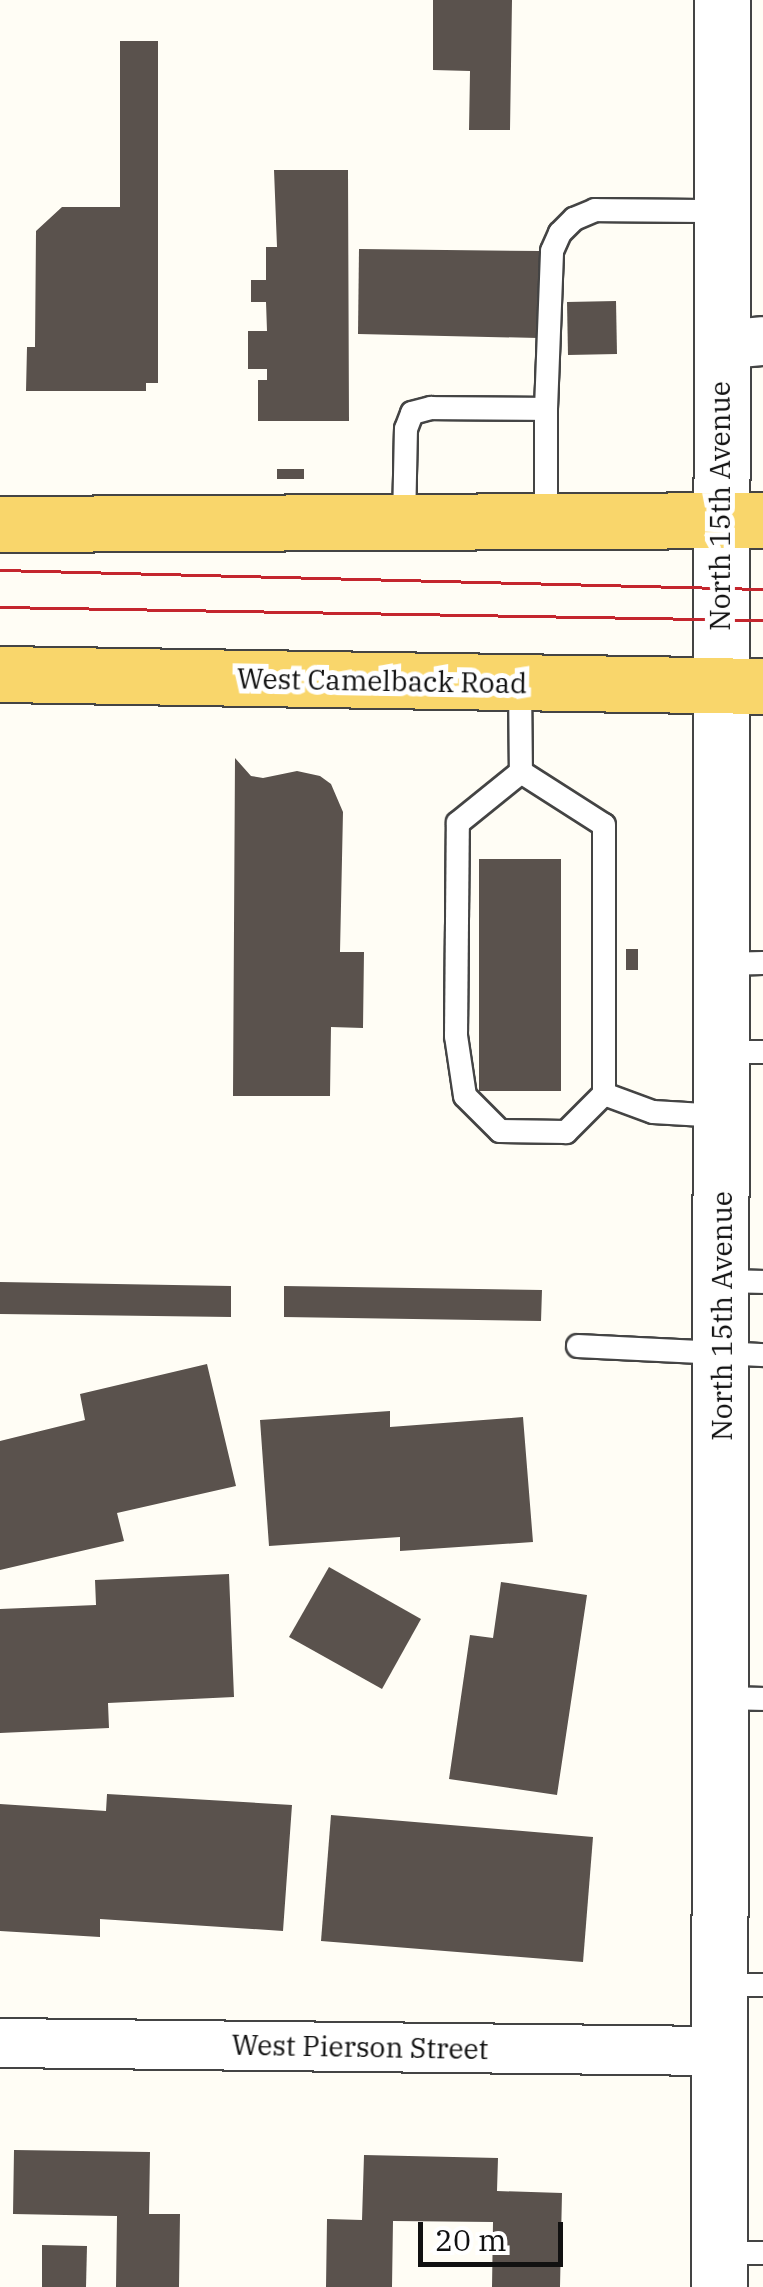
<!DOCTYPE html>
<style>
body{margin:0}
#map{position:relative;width:763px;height:2287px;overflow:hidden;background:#fffdf5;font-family:"IBM Plex Serif",serif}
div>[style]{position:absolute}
.building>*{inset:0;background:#5a524d}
.roads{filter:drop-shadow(2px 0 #444) drop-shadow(-2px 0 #444) drop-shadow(0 2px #444) drop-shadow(0 -2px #444)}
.service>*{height:22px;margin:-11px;padding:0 11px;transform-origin:11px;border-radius:11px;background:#fff}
.minor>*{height:48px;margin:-24px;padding:0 24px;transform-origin:24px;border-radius:24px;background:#fff}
.tertiary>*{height:55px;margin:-27.5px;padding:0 27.5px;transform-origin:27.5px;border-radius:27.5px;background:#fff}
.primary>*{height:55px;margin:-27.5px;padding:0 27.5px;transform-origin:27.5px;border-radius:27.5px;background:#f9d66b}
.tram>*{height:2.5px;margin:-1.25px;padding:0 1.25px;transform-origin:1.25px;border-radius:1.25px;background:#c4262e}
span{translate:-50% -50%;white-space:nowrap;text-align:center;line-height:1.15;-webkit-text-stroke:10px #fff;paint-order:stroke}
.street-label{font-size:28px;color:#111}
.scale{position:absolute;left:418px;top:2222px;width:145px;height:45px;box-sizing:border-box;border:5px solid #111;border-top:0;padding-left:12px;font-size:30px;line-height:35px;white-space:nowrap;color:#111;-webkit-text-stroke:8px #fff;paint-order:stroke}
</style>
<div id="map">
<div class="building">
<div style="clip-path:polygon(433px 0,512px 0,510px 130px,469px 130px,470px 71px,433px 70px)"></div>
<div style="clip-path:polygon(120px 41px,158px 41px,158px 383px,146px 383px,146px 391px,26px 391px,27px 347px,35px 347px,36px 231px,62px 207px,120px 207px)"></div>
<div style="clip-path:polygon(274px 170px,348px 170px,349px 421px,258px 421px,258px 380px,267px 380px,267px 369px,248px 369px,248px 331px,267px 331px,266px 302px,251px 302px,251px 280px,266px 280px,266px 247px,277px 247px)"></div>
<div style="clip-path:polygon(359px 249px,540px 251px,538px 338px,358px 334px)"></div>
<div style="clip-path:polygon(616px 301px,617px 354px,568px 355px,567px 302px)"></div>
<div style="clip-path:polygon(277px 469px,304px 469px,304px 479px,277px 479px)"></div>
<div style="clip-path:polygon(235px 758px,251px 776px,263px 778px,297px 771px,320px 776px,331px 784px,343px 812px,340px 952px,364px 952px,363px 1028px,331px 1027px,330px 1096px,233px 1096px)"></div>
<div style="clip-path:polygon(479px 859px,561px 859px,561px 1091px,479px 1091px)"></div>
<div style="clip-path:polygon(626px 949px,638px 949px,638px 970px,626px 970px)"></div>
<div style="clip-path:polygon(0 1282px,231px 1286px,231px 1317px,0 1314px)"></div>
<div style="clip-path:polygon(284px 1286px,542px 1290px,541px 1321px,284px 1317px)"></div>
<div style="clip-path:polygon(207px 1364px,236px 1486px,117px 1513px,124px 1541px,0 1570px,0 1441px,85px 1420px,80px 1394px)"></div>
<div style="clip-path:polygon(390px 1411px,390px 1427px,523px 1417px,533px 1542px,400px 1551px,400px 1537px,269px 1546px,260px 1420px)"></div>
<div style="clip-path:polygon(329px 1567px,421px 1619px,382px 1689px,289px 1637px)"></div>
<div style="clip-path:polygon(229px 1574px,234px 1697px,108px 1703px,109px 1728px,0 1733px,0 1609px,96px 1605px,95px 1580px)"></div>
<div style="clip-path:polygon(501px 1582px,587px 1595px,557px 1795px,449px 1779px,470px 1635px,493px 1638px)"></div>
<div style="clip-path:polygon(107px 1794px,292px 1805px,283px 1931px,100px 1919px,100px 1937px,0 1931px,0 1804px,106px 1811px)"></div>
<div style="clip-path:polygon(331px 1815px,593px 1837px,583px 1962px,321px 1941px)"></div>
<div style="clip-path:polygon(14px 2150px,150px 2152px,149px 2214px,180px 2214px,179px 2287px,116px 2287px,117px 2216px,13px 2214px)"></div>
<div style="clip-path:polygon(364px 2155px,498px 2158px,497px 2191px,562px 2193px,560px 2287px,492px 2287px,493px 2222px,393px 2221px,392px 2287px,326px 2287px,327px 2219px,362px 2220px)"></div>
<div style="clip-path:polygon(42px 2245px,87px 2246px,86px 2287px,42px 2287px)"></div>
</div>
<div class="roads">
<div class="service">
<div style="left:546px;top:409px;width:158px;rotate:-87.8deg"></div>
<div style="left:552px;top:251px;width:20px;rotate:-66deg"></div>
<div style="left:560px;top:233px;width:20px;rotate:-45deg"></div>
<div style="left:574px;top:219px;width:23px;rotate:-23deg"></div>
<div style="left:595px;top:210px;width:126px;rotate:0.5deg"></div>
<div style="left:404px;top:523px;width:94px;rotate:-88.8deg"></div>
<div style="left:406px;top:429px;width:17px;rotate:-69deg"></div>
<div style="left:412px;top:413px;width:20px;rotate:-15deg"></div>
<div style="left:431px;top:408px;width:115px;rotate:0.5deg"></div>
<div style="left:546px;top:409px;width:111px;rotate:90deg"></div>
<div style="left:520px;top:683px;width:89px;rotate:89.4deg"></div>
<div style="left:521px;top:772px;width:98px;rotate:32.6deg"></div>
<div style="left:604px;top:825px;width:269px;rotate:90deg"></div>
<div style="left:604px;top:1094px;width:54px;rotate:135deg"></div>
<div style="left:566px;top:1132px;width:66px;rotate:-179.1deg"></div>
<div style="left:500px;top:1131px;width:49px;rotate:-135deg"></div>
<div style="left:465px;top:1096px;width:61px;rotate:-98.5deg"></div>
<div style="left:456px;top:1036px;width:213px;rotate:-89.5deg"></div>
<div style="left:458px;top:823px;width:81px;rotate:-39deg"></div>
<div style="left:721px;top:964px;width:42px;rotate:-1.4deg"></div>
<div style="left:721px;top:1052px;width:42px"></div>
<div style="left:604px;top:1094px;width:52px;rotate:20.2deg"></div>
<div style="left:653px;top:1112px;width:68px;rotate:3.4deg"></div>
<div style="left:722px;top:1281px;width:41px;rotate:1.4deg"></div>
<div style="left:578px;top:1346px;width:185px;rotate:2.8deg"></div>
<div style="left:721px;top:1698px;width:42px;rotate:1.4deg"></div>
<div style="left:720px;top:1985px;width:43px"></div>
<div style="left:719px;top:2252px;width:44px;rotate:1.3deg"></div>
</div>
<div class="minor">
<div style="left:720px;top:345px;width:43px;rotate:-5.3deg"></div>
<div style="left:0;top:2043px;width:719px;rotate:0.64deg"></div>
</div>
<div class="tertiary">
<div style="left:719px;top:2287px;width:2287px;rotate:-89.92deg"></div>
</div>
<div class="primary">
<div style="left:0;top:524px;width:763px;rotate:-0.3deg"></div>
<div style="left:0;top:674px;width:763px;rotate:0.9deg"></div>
</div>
</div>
<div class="tram">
<div style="left:0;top:570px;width:763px;rotate:1.43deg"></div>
<div style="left:0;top:607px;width:763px;rotate:0.98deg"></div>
</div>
<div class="street-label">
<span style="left:720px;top:506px;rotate:-90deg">North 15th Avenue</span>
<span style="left:382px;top:681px;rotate:1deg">West Camelback Road</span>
<span style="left:722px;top:1316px;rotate:-90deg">North 15th Avenue</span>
<span style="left:360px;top:2047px;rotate:1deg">West Pierson Street</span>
</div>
<div class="scale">20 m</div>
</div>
